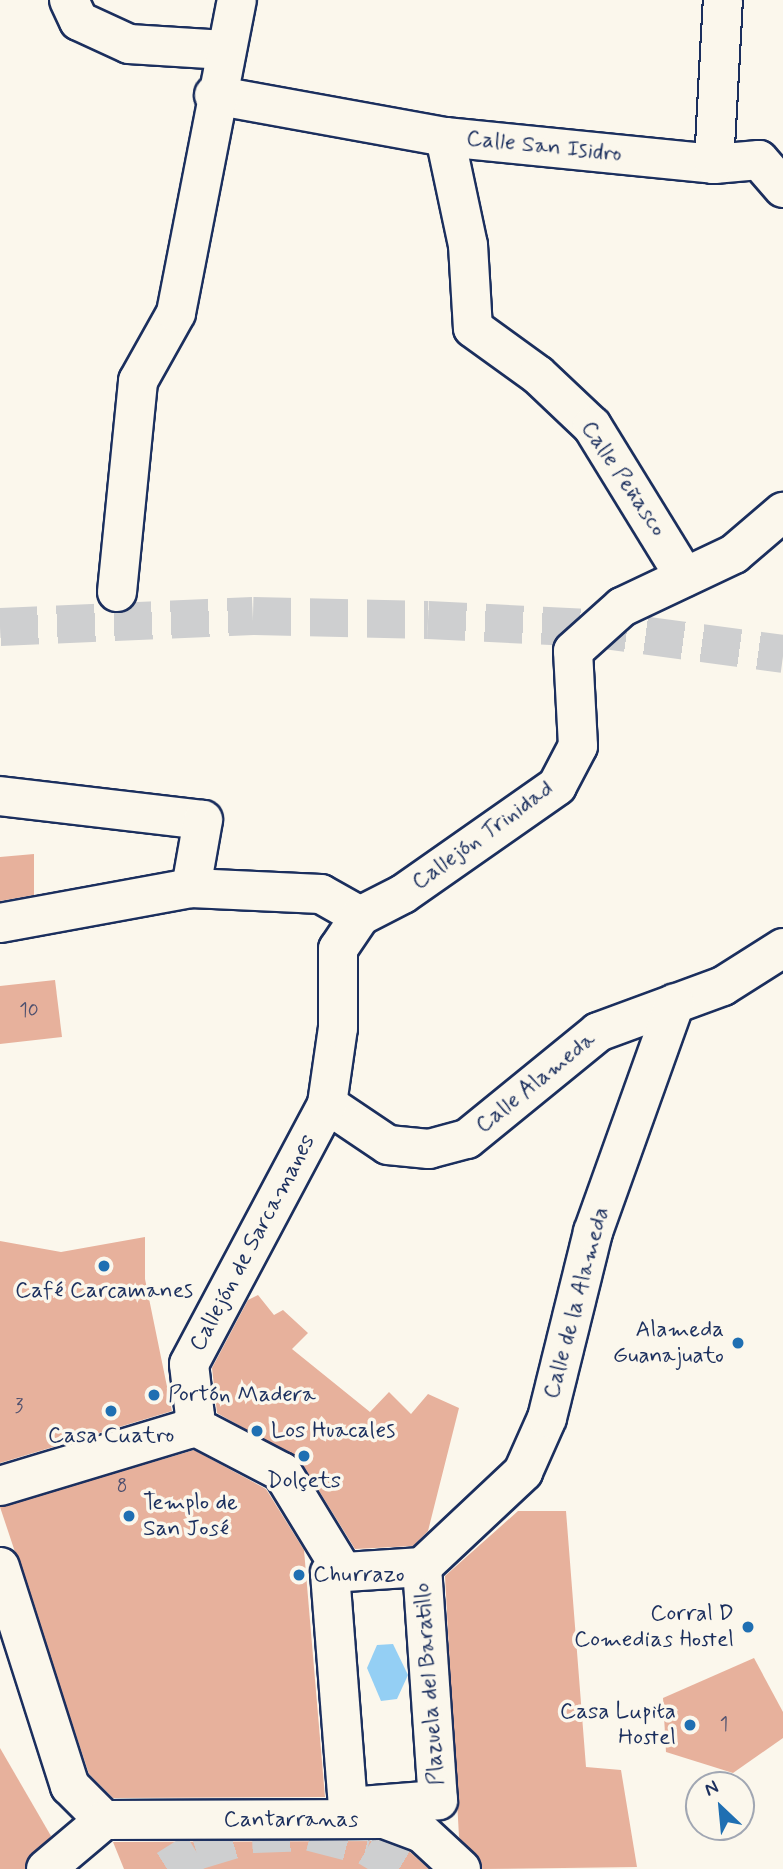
<!DOCTYPE html>
<meta charset="utf-8">
<style>
body{margin:0}
#map{position:relative;width:783px;height:1869px;overflow:hidden;background:#fbf7ec;font-family:Mynerve,sans-serif}
div>[style]{position:absolute}
.water>*{inset:0;background:#94cff4}
.building>*{inset:0;background:#e7b19c}
.minor-tunnel>*{height:38px;margin-top:-19px;transform-origin:0;background:repeating-linear-gradient(90deg,#cecfd0 0 38px,transparent 0 57px)}
.roads{filter:drop-shadow(2px 0 #1b2f5e) drop-shadow(-2px 0 #1b2f5e) drop-shadow(0 2px #1b2f5e) drop-shadow(0 -2px #1b2f5e)}
.minor>*{height:38px;margin:-19px;padding:0 19px;transform-origin:19px;border-radius:19px;background:#fbf7ec}
.dots>*{width:19px;height:19px;translate:-50% -50%;box-sizing:border-box;border:4px solid #fbf7ec;border-radius:50%}
span{translate:-50% -50%;white-space:nowrap;text-align:center;line-height:1.15;-webkit-text-stroke:7px #fbf7ec;paint-order:stroke}
.number-label{font-size:19px;color:#4e506e}
.number-label span{-webkit-text-stroke-width:0}
.street-label{font-size:23px;color:#1b2f5e}
.poi-label{font-size:23px;color:#1b2f5e}
.right{translate:-100% -50%;text-align:right}
.left{translate:0 -50%;text-align:left}
.north{position:absolute;left:685px;top:1771px;width:70px;height:70px;box-sizing:border-box;background:#fbf7ec;border:2px solid #a1a7b3;border-radius:50%;rotate:334deg;font-size:19px;font-weight:700;line-height:28px;text-align:center;color:#1b2f5e}
.north::after{content:'';display:block;margin:auto;width:24px;height:32px;background:#1f6fb2;clip-path:polygon(50% 0,100% 100%,50% 72%,0 100%)}
</style>
<div id="map">
<div class="water">
<div style="clip-path:polygon(393px 1644px,408px 1675px,397px 1699px,381px 1701px,367px 1668px,377px 1645px)"></div>
</div>
<div class="building">
<div style="clip-path:polygon(34px 854px,34px 895px,0 901px,0 857px)"></div>
<div style="clip-path:polygon(55px 980px,62px 1037px,0 1044px,0 986px)"></div>
<div style="clip-path:polygon(145px 1237px,145px 1279px,172px 1411px,0 1463px,0 1241px,61px 1252px)"></div>
<div style="clip-path:polygon(258px 1295px,274px 1315px,283px 1310px,308px 1333px,292px 1349px,370px 1412px,389px 1392px,411px 1414px,428px 1394px,459px 1408px,428px 1531px,413px 1546px,355px 1549px,300px 1460px,217px 1413px,212px 1368px,248px 1300px)"></div>
<div style="clip-path:polygon(194px 1450px,266px 1489px,304px 1550px,325px 1797px,113px 1798px,89px 1774px,0 1507px)"></div>
<div style="clip-path:polygon(518px 1511px,566px 1511px,586px 1767px,621px 1770px,637px 1867px,482px 1869px,459px 1837px,445px 1576px)"></div>
<div style="clip-path:polygon(754px 1658px,783px 1712px,783px 1738px,733px 1773px,666px 1752px,663px 1698px)"></div>
<div style="clip-path:polygon(0 1748px,51px 1836px,25px 1869px,0 1869px)"></div>
<div style="clip-path:polygon(380px 1841px,410px 1852px,429px 1869px,124px 1869px,113px 1842px)"></div>
</div>
<div class="minor-tunnel">
<div style="left:0;top:627px;width:253px;rotate:-2.5deg"></div>
<div style="left:253px;top:616px;width:175px;rotate:1.3deg"></div>
<div style="left:428px;top:620px;width:161px;rotate:2.8deg"></div>
<div style="left:589px;top:628px;width:196px;rotate:7.6deg"></div>
<div style="left:167px;top:1869px;width:34px;rotate:-32deg"></div>
<div style="left:196px;top:1851px;width:59px;rotate:-16.9deg"></div>
<div style="left:252px;top:1834px;width:59px;rotate:-1.9deg"></div>
<div style="left:311px;top:1832px;width:59px;rotate:14.7deg"></div>
<div style="left:368px;top:1847px;width:43px;rotate:30.7deg"></div>
</div>
<div class="roads">
<div class="minor">
<div style="left:69px;top:0;width:23px;rotate:65deg"></div>
<div style="left:79px;top:21px;width:55px;rotate:24.7deg"></div>
<div style="left:129px;top:44px;width:96px;rotate:3.6deg"></div>
<div style="left:214px;top:95px;width:235px;rotate:10.3deg"></div>
<div style="left:445px;top:137px;width:270px;rotate:5.7deg"></div>
<div style="left:714px;top:164px;width:45px;rotate:-5.1deg"></div>
<div style="left:759px;top:160px;width:37px;rotate:49deg"></div>
<div style="left:445px;top:137px;width:110px;rotate:78deg"></div>
<div style="left:468px;top:245px;width:83px;rotate:86.6deg"></div>
<div style="left:473px;top:328px;width:80px;rotate:35.9deg"></div>
<div style="left:538px;top:375px;width:74px;rotate:43.4deg"></div>
<div style="left:592px;top:426px;width:177px;rotate:58.4deg"></div>
<div style="left:714px;top:164px;width:164px;rotate:-86.9deg"></div>
<div style="left:117px;top:592px;width:212px;rotate:-84.3deg"></div>
<div style="left:138px;top:381px;width:78px;rotate:-60.8deg"></div>
<div style="left:176px;top:313px;width:319px;rotate:-79deg"></div>
<div style="left:0;top:796px;width:204px;rotate:6.7deg"></div>
<div style="left:203px;top:820px;width:69px;rotate:100deg"></div>
<div style="left:0;top:923px;width:194px;rotate:-10.4deg"></div>
<div style="left:191px;top:888px;width:130px;rotate:2.6deg"></div>
<div style="left:321px;top:894px;width:45px;rotate:29.4deg"></div>
<div style="left:327px;top:1104px;width:73px;rotate:33.9deg"></div>
<div style="left:388px;top:1145px;width:41px;rotate:5.6deg"></div>
<div style="left:429px;top:1149px;width:39px;rotate:-15deg"></div>
<div style="left:467px;top:1139px;width:169px;rotate:-39.2deg"></div>
<div style="left:598px;top:1032px;width:133px;rotate:-20.2deg"></div>
<div style="left:723px;top:986px;width:71px;rotate:-32.3deg"></div>
<div style="left:192px;top:1425px;width:102px;rotate:27.6deg"></div>
<div style="left:282px;top:1472px;width:117px;rotate:58.6deg"></div>
<div style="left:0;top:1486px;width:197px;rotate:-16.8deg"></div>
<div style="left:189px;top:1429px;width:14px;rotate:-65deg"></div>
<div style="left:195px;top:1416px;width:52px;rotate:-96.6deg"></div>
<div style="left:189px;top:1364px;width:294px;rotate:-62deg"></div>
<div style="left:327px;top:1104px;width:77px;rotate:-81.8deg"></div>
<div style="left:338px;top:1028px;width:79px;rotate:-90deg"></div>
<div style="left:338px;top:949px;width:40px;rotate:-56deg"></div>
<div style="left:360px;top:916px;width:48px;rotate:-27.1deg"></div>
<div style="left:403px;top:894px;width:188px;rotate:-35deg"></div>
<div style="left:557px;top:786px;width:45px;rotate:-62.3deg"></div>
<div style="left:578px;top:746px;width:95px;rotate:-93deg"></div>
<div style="left:573px;top:651px;width:66px;rotate:-41.9deg"></div>
<div style="left:622px;top:607px;width:124px;rotate:-25.3deg"></div>
<div style="left:734px;top:554px;width:65px;rotate:-40.6deg"></div>
<div style="left:0;top:1567px;width:230px;rotate:72.3deg"></div>
<div style="left:70px;top:1786px;width:48px;rotate:45deg"></div>
<div style="left:422px;top:1567px;width:234px;rotate:86.1deg"></div>
<div style="left:438px;top:1800px;width:90px;rotate:175.6deg"></div>
<div style="left:348px;top:1807px;width:235px;rotate:-94.4deg"></div>
<div style="left:330px;top:1573px;width:92px;rotate:-3.7deg"></div>
<div style="left:422px;top:1567px;width:139px;rotate:-43.2deg"></div>
<div style="left:523px;top:1472px;width:59px;rotate:-66deg"></div>
<div style="left:547px;top:1418px;width:192px;rotate:-76.1deg"></div>
<div style="left:593px;top:1232px;width:243px;rotate:-70.3deg"></div>
<div style="left:104px;top:1820px;width:280px;rotate:-0.2deg"></div>
<div style="left:384px;top:1819px;width:40px;rotate:20.2deg"></div>
<div style="left:422px;top:1833px;width:53px;rotate:42.7deg"></div>
<div style="left:46px;top:1869px;width:76px;rotate:-40.2deg"></div>
</div>
</div>
<div class="dots">
<div style="left:104px;top:1266px;background:#1f6fb2"></div>
<div style="left:738px;top:1343px;background:#1f6fb2"></div>
<div style="left:154px;top:1395px;background:#1f6fb2"></div>
<div style="left:111px;top:1411px;background:#1f6fb2"></div>
<div style="left:257px;top:1431px;background:#1f6fb2"></div>
<div style="left:304px;top:1456px;background:#1f6fb2"></div>
<div style="left:129px;top:1516px;background:#1f6fb2"></div>
<div style="left:299px;top:1575px;background:#1f6fb2"></div>
<div style="left:748px;top:1627px;background:#1f6fb2"></div>
<div style="left:690px;top:1725px;background:#1f6fb2"></div>
</div>
<div class="number-label">
<span style="left:29px;top:1011px">10</span>
<span style="left:19px;top:1407px">3</span>
<span style="left:122px;top:1487px">8</span>
<span style="left:724px;top:1725px">1</span>
</div>
<div class="street-label">
<span style="left:544px;top:147px;rotate:6deg">Calle San Isidro</span>
<span style="left:623px;top:479px;rotate:56deg">Calle Peñasco</span>
<span style="left:483px;top:836px;rotate:-36deg">Callejón Trinidad</span>
<span style="left:536px;top:1083px;rotate:-39deg">Calle Alameda</span>
<span style="left:253px;top:1243px;rotate:-62deg">Callejón de Sarcamanes</span>
<span style="left:577px;top:1303px;rotate:-75deg">Calle de la Alameda</span>
<span style="left:430px;top:1684px;rotate:-94deg">Plazuela del Baratillo</span>
<span style="left:291px;top:1820px">Cantarranas</span>
</div>
<div class="poi-label">
<span style="left:104px;top:1291px">Café Carcamanes</span>
<span class="right" style="left:724px;top:1343px">Alameda<br>Guanajuato</span>
<span class="left" style="left:168px;top:1395px">Portón Madera</span>
<span class="left" style="left:271px;top:1431px">Los Huacales</span>
<span style="left:111px;top:1436px">Casa Cuatro</span>
<span style="left:304px;top:1481px">Dolçets</span>
<span class="left" style="left:143px;top:1516px">Templo de<br>San José</span>
<span class="left" style="left:313px;top:1575px">Churrazo</span>
<span class="right" style="left:734px;top:1627px">Corral D<br>Comedias Hostel</span>
<span class="right" style="left:676px;top:1725px">Casa Lupita<br>Hostel</span>
</div>
<div class="north">N</div>
</div>
